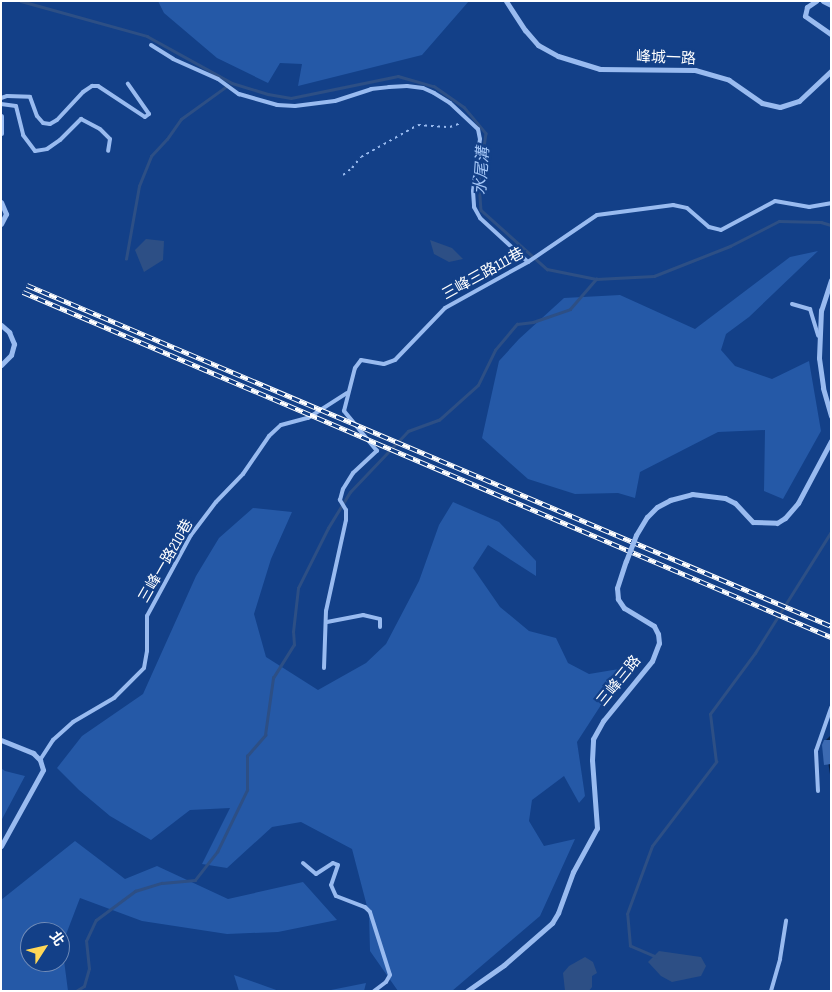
<!DOCTYPE html>
<meta charset="utf-8">
<style>
body{margin:0}
#map{position:relative;width:832px;height:992px;overflow:hidden;background:#134088;font-family:"Sofia Sans Condensed","Noto Sans TC",sans-serif}
div>[style]{position:absolute}
.green>*{inset:0;background:#2559a7}
.water>*{inset:0;background:#2d4f85}
.shadow>*{inset:0;background:#0007}
.stream>*{height:2.5px;margin:-1.25px;padding:0 1.25px;transform-origin:1.25px;border-radius:1.25px;background:#2d4f85}
.building>*{inset:0;background:#3c6ab2}
.path>*{height:2px;margin-top:-1px;transform-origin:0;background:repeating-linear-gradient(90deg,#99bbf0 0 2.5px,transparent 0 6.5px)}
.lane>*{height:4px;margin:-2px;padding:0 2px;transform-origin:2px;border-radius:2px;background:#99bbf0}
.street>*{height:5px;margin:-2.5px;padding:0 2.5px;transform-origin:2.5px;border-radius:2.5px;background:#99bbf0}
.rail>*{height:4.5px;margin-top:-2.25px;transform-origin:0;background:repeating-linear-gradient(90deg,#134088 0 8px,#fff 0 16px);box-sizing:border-box;border-block:1px solid #fff}
.street-bridge>*{height:5px;margin:-2.5px;padding:0 2.5px;transform-origin:2.5px;border-radius:2.5px;background:#99bbf0}
span{translate:-50% -50%;white-space:nowrap;text-align:center;line-height:1.15;-webkit-text-stroke:4.5px #134088;paint-order:stroke}
.street-label{font-size:15px;color:#fff}
.water-label{font-size:16px;color:#a4c6f7;font-style:italic}
.frame{position:absolute;inset:0;border:2px solid #fff;pointer-events:none}
.north{position:absolute;left:20px;top:922px;width:50px;height:50px;box-sizing:border-box;background:#134088;border:1px solid #718cb8;border-radius:50%;rotate:55deg;font-size:14px;font-weight:700;line-height:20px;text-align:center;color:#fff}
.north::after{content:'';display:block;margin:auto;width:18px;height:22px;background:#ffd757;clip-path:polygon(50% 0,100% 100%,50% 72%,0 100%)}
</style>
<div id="map">
<div class="green">
<div style="clip-path:polygon(158px 1px,469px 1px,422px 55px,298px 86px,302px 64px,280px 63px,268px 83px,217px 58px,164px 13px)"></div>
<div style="clip-path:polygon(818px 251px,749px 317px,726px 334px,721px 350px,735px 366px,772px 379px,809px 361px,821px 431px,783px 499px,764px 491px,765px 430px,718px 432px,640px 472px,635px 498px,618px 493px,575px 494px,528px 479px,482px 438px,499px 361px,519px 339px,564px 298px,620px 295px,695px 329px,790px 257px)"></div>
<div style="clip-path:polygon(453px 502px,499px 522px,536px 561px,536px 576px,488px 545px,473px 568px,500px 607px,529px 631px,556px 638px,568px 663px,589px 674px,625px 668px,577px 742px,585px 796px,579px 803px,564px 776px,532px 800px,529px 821px,544px 846px,575px 839px,540px 916px,452px 991px,398px 991px,370px 951px,369px 914px,352px 849px,301px 822px,272px 827px,227px 868px,202px 864px,230px 808px,190px 810px,151px 840px,110px 816px,79px 790px,57px 768px,82px 736px,143px 694px,196px 576px,219px 538px,253px 508px,292px 512px,271px 559px,254px 614px,266px 657px,318px 690px,366px 663px,386px 644px,419px 581px,439px 525px)"></div>
<div style="clip-path:polygon(1px 768px,5px 771px,25px 776px,1px 821px)"></div>
<div style="clip-path:polygon(evenodd,75px 841px,125px 879px,157px 866px,228px 899px,303px 882px,337px 920px,278px 932px,227px 934px,142px 921px,80px 898px,62px 945px,68px 991px,1px 991px,1px 900px,75px 841px,30px 932px,60px 932px,60px 962px,30px 962px,30px 932px)"></div>
<div style="clip-path:polygon(234px 975px,279px 991px,239px 991px)"></div>
<div style="clip-path:polygon(366px 983px,364px 991px,326px 991px)"></div>
</div>
<div class="water">
<div style="clip-path:polygon(146px 239px,164px 241px,163px 260px,144px 272px,135px 250px)"></div>
<div style="clip-path:polygon(430px 240px,452px 248px,463px 259px,449px 262px,434px 254px)"></div>
<div style="clip-path:polygon(659px 951px,701px 957px,706px 966px,701px 976px,672px 982px,661px 976px,648px 962px)"></div>
<div style="clip-path:polygon(585px 957px,593px 962px,597px 973px,592px 976px,592px 987px,589px 991px,565px 991px,563px 973px,569px 966px)"></div>
</div>
<div class="shadow">
<div style="clip-path:polygon(831px 735px,831px 781px,825px 741px)"></div>
</div>
<div class="stream">
<div style="left:21px;top:1px;width:131px;rotate:15.5deg"></div>
<div style="left:147px;top:36px;width:97px;rotate:28.9deg"></div>
<div style="left:232px;top:83px;width:38px;rotate:17deg"></div>
<div style="left:268px;top:94px;width:23px;rotate:10deg"></div>
<div style="left:291px;top:98px;width:109px;rotate:-11.6deg"></div>
<div style="left:398px;top:76px;width:37px;rotate:16deg"></div>
<div style="left:434px;top:86px;width:37px;rotate:35deg"></div>
<div style="left:464px;top:107px;width:34px;rotate:50deg"></div>
<div style="left:486px;top:133px;width:49px;rotate:98.1deg"></div>
<div style="left:479px;top:182px;width:28px;rotate:86deg"></div>
<div style="left:481px;top:210px;width:89px;rotate:41.8deg"></div>
<div style="left:547px;top:269px;width:50px;rotate:11.5deg"></div>
<div style="left:596px;top:279px;width:58px;rotate:-3deg"></div>
<div style="left:654px;top:276px;width:82px;rotate:-21.5deg"></div>
<div style="left:730px;top:246px;width:55px;rotate:-27deg"></div>
<div style="left:779px;top:221px;width:42px;rotate:1.4deg"></div>
<div style="left:821px;top:222px;width:10px;rotate:17deg"></div>
<div style="left:126px;top:259px;width:74px;rotate:-79.9deg"></div>
<div style="left:139px;top:186px;width:32px;rotate:-68deg"></div>
<div style="left:151px;top:156px;width:23px;rotate:-47deg"></div>
<div style="left:167px;top:139px;width:24px;rotate:-55deg"></div>
<div style="left:181px;top:119px;width:57px;rotate:-35.7deg"></div>
<div style="left:656px;top:957px;width:28px;rotate:-157deg"></div>
<div style="left:630px;top:946px;width:32px;rotate:-95deg"></div>
<div style="left:627px;top:914px;width:72px;rotate:-69.8deg"></div>
<div style="left:652px;top:846px;width:106px;rotate:-52.7deg"></div>
<div style="left:716px;top:762px;width:48px;rotate:-97.1deg"></div>
<div style="left:710px;top:714px;width:76px;rotate:-53.6deg"></div>
<div style="left:755px;top:653px;width:143px;rotate:-57.9deg"></div>
<div style="left:76px;top:991px;width:9px;rotate:-32deg"></div>
<div style="left:84px;top:986px;width:18px;rotate:-74deg"></div>
<div style="left:89px;top:969px;width:28px;rotate:-96deg"></div>
<div style="left:86px;top:941px;width:23px;rotate:-65deg"></div>
<div style="left:96px;top:920px;width:49px;rotate:-36.6deg"></div>
<div style="left:135px;top:891px;width:28px;rotate:-17deg"></div>
<div style="left:162px;top:883px;width:33px;rotate:-5deg"></div>
<div style="left:195px;top:880px;width:36px;rotate:-52deg"></div>
<div style="left:217px;top:852px;width:69px;rotate:-64.2deg"></div>
<div style="left:247px;top:790px;width:34px;rotate:-90deg"></div>
<div style="left:247px;top:756px;width:28px;rotate:-49deg"></div>
<div style="left:265px;top:735px;width:58px;rotate:-82deg"></div>
<div style="left:273px;top:678px;width:39px;rotate:-58deg"></div>
<div style="left:294px;top:645px;width:13px;rotate:-94deg"></div>
<div style="left:293px;top:632px;width:44px;rotate:-83.5deg"></div>
<div style="left:298px;top:588px;width:67px;rotate:-63.4deg"></div>
<div style="left:328px;top:528px;width:42px;rotate:-58.6deg"></div>
<div style="left:350px;top:492px;width:84px;rotate:-46.4deg"></div>
<div style="left:408px;top:431px;width:33px;rotate:-20deg"></div>
<div style="left:439px;top:420px;width:52px;rotate:-41.9deg"></div>
<div style="left:478px;top:385px;width:39px;rotate:-64deg"></div>
<div style="left:495px;top:350px;width:34px;rotate:-50deg"></div>
<div style="left:517px;top:324px;width:16px;rotate:-7deg"></div>
<div style="left:533px;top:322px;width:39px;rotate:-19deg"></div>
<div style="left:570px;top:309px;width:40px;rotate:-49deg"></div>
</div>
<div class="building">
<div style="clip-path:polygon(824px 740px,831px 740px,831px 764px,824px 765px,822px 745px)"></div>
</div>
<div class="path">
<div style="left:343px;top:175px;width:11px;rotate:-38deg"></div>
<div style="left:352px;top:168px;width:14px;rotate:-51deg"></div>
<div style="left:361px;top:157px;width:65px;rotate:-29.3deg"></div>
<div style="left:418px;top:125px;width:32px;rotate:4deg"></div>
<div style="left:450px;top:127px;width:12px;rotate:-20deg"></div>
</div>
<div class="lane">
<div style="left:151px;top:45px;width:26px;rotate:32deg"></div>
<div style="left:173px;top:59px;width:49px;rotate:24deg"></div>
<div style="left:218px;top:79px;width:26px;rotate:36deg"></div>
<div style="left:239px;top:94px;width:40px;rotate:16deg"></div>
<div style="left:277px;top:105px;width:18px;rotate:3deg"></div>
<div style="left:295px;top:106px;width:40px;rotate:-7.1deg"></div>
<div style="left:335px;top:101px;width:38px;rotate:-18deg"></div>
<div style="left:371px;top:89px;width:18px;rotate:-6deg"></div>
<div style="left:389px;top:87px;width:18px;rotate:-3deg"></div>
<div style="left:407px;top:86px;width:16px;rotate:7deg"></div>
<div style="left:423px;top:88px;width:12px;rotate:24deg"></div>
<div style="left:434px;top:93px;width:19px;rotate:32deg"></div>
<div style="left:450px;top:103px;width:38px;rotate:43deg"></div>
<div style="left:478px;top:129px;width:10px;rotate:79deg"></div>
<div style="left:480px;top:139px;width:52px;rotate:97.7deg"></div>
<div style="left:473px;top:191px;width:16px;rotate:86deg"></div>
<div style="left:474px;top:207px;width:13px;rotate:61deg"></div>
<div style="left:480px;top:218px;width:65px;rotate:42.5deg"></div>
<div style="left:1px;top:98px;width:6px;rotate:-18deg"></div>
<div style="left:7px;top:96px;width:23px;rotate:2deg"></div>
<div style="left:30px;top:97px;width:20px;rotate:70deg"></div>
<div style="left:37px;top:116px;width:9px;rotate:49deg"></div>
<div style="left:43px;top:123px;width:7px;rotate:8deg"></div>
<div style="left:50px;top:124px;width:8px;rotate:-30deg"></div>
<div style="left:57px;top:120px;width:38px;rotate:-47deg"></div>
<div style="left:83px;top:92px;width:11px;rotate:-34deg"></div>
<div style="left:92px;top:86px;width:6px"></div>
<div style="left:98px;top:86px;width:56px;rotate:33.4deg"></div>
<div style="left:145px;top:117px;width:5px;rotate:-37deg"></div>
<div style="left:149px;top:114px;width:37px;rotate:-125deg"></div>
<div style="left:1px;top:104px;width:15px;rotate:8deg"></div>
<div style="left:16px;top:106px;width:30px;rotate:76deg"></div>
<div style="left:23px;top:135px;width:20px;rotate:53deg"></div>
<div style="left:35px;top:151px;width:12px;rotate:-9deg"></div>
<div style="left:47px;top:149px;width:16px;rotate:-35deg"></div>
<div style="left:60px;top:140px;width:30px;rotate:-45deg"></div>
<div style="left:81px;top:119px;width:21px;rotate:28deg"></div>
<div style="left:100px;top:129px;width:14px;rotate:45deg"></div>
<div style="left:110px;top:139px;width:12px;rotate:99deg"></div>
<div style="left:792px;top:304px;width:19px;rotate:16deg"></div>
<div style="left:810px;top:309px;width:28px;rotate:73deg"></div>
<div style="left:327px;top:622px;width:37px;rotate:-11deg"></div>
<div style="left:363px;top:615px;width:17px;rotate:13deg"></div>
<div style="left:380px;top:619px;width:8px;rotate:90deg"></div>
<div style="left:324px;top:668px;width:57px;rotate:-88deg"></div>
<div style="left:326px;top:611px;width:93px;rotate:-77.6deg"></div>
<div style="left:346px;top:520px;width:10px;rotate:-90deg"></div>
<div style="left:346px;top:510px;width:12px;rotate:-121deg"></div>
<div style="left:340px;top:500px;width:11px;rotate:-75deg"></div>
<div style="left:343px;top:489px;width:19px;rotate:-58deg"></div>
<div style="left:353px;top:473px;width:33px;rotate:-43deg"></div>
<div style="left:377px;top:451px;width:52px;rotate:-129.5deg"></div>
<div style="left:344px;top:411px;width:44px;rotate:-75.7deg"></div>
<div style="left:355px;top:368px;width:10px;rotate:-53deg"></div>
<div style="left:361px;top:360px;width:23px;rotate:10deg"></div>
<div style="left:384px;top:364px;width:12px;rotate:-20deg"></div>
<div style="left:395px;top:360px;width:72px;rotate:-46.1deg"></div>
<div style="left:445px;top:308px;width:95px;rotate:-29deg"></div>
<div style="left:528px;top:262px;width:83px;rotate:-34.3deg"></div>
<div style="left:597px;top:215px;width:77px;rotate:-7.5deg"></div>
<div style="left:673px;top:205px;width:14px;rotate:12deg"></div>
<div style="left:687px;top:208px;width:29px;rotate:41deg"></div>
<div style="left:709px;top:227px;width:12px;rotate:14deg"></div>
<div style="left:721px;top:230px;width:61px;rotate:-28.2deg"></div>
<div style="left:775px;top:201px;width:35px;rotate:10deg"></div>
<div style="left:809px;top:207px;width:22px;rotate:-10deg"></div>
<div style="left:40px;top:760px;width:24px;rotate:-57deg"></div>
<div style="left:53px;top:740px;width:27px;rotate:-42deg"></div>
<div style="left:73px;top:722px;width:48px;rotate:-30.3deg"></div>
<div style="left:114px;top:698px;width:42px;rotate:-45deg"></div>
<div style="left:144px;top:668px;width:17px;rotate:-80deg"></div>
<div style="left:147px;top:651px;width:35px;rotate:-90deg"></div>
<div style="left:147px;top:616px;width:92px;rotate:-61.5deg"></div>
<div style="left:191px;top:535px;width:41px;rotate:-52.9deg"></div>
<div style="left:216px;top:502px;width:39px;rotate:-46deg"></div>
<div style="left:243px;top:474px;width:46px;rotate:-55.6deg"></div>
<div style="left:269px;top:436px;width:16px;rotate:-43deg"></div>
<div style="left:281px;top:425px;width:28px;rotate:-15deg"></div>
<div style="left:308px;top:418px;width:46px;rotate:-32.7deg"></div>
<div style="left:818px;top:791px;width:40px;rotate:-92.9deg"></div>
<div style="left:816px;top:751px;width:46px;rotate:-70.8deg"></div>
<div style="left:303px;top:863px;width:17px;rotate:40deg"></div>
<div style="left:316px;top:874px;width:20px;rotate:-33deg"></div>
<div style="left:333px;top:863px;width:5px;rotate:22deg"></div>
<div style="left:338px;top:865px;width:21px;rotate:109deg"></div>
<div style="left:331px;top:885px;width:12px;rotate:66deg"></div>
<div style="left:336px;top:896px;width:31px;rotate:21deg"></div>
<div style="left:365px;top:907px;width:7px;rotate:45deg"></div>
<div style="left:370px;top:912px;width:66px;rotate:72.4deg"></div>
<div style="left:390px;top:975px;width:8px;rotate:120deg"></div>
<div style="left:386px;top:982px;width:15px;rotate:143deg"></div>
<div style="left:771px;top:991px;width:33px;rotate:-74deg"></div>
<div style="left:780px;top:959px;width:39px;rotate:-81deg"></div>
</div>
<div class="street">
<div style="left:506px;top:1px;width:35px;rotate:57deg"></div>
<div style="left:525px;top:30px;width:20px;rotate:49deg"></div>
<div style="left:538px;top:45px;width:23px;rotate:29deg"></div>
<div style="left:558px;top:56px;width:44px;rotate:17.2deg"></div>
<div style="left:600px;top:69px;width:95px;rotate:0.6deg"></div>
<div style="left:695px;top:70px;width:35px;rotate:16deg"></div>
<div style="left:729px;top:80px;width:40px;rotate:34.9deg"></div>
<div style="left:762px;top:103px;width:18px;rotate:13deg"></div>
<div style="left:780px;top:107px;width:20px;rotate:-18deg"></div>
<div style="left:799px;top:101px;width:44px;rotate:-43.2deg"></div>
<div style="left:816px;top:1px;width:11px;rotate:146deg"></div>
<div style="left:807px;top:7px;width:9px;rotate:103deg"></div>
<div style="left:805px;top:16px;width:32px;rotate:35deg"></div>
<div style="left:823px;top:1px;width:9px;rotate:27deg"></div>
<div style="left:1px;top:116px;width:17px;rotate:90deg"></div>
<div style="left:1px;top:202px;width:13px;rotate:67deg"></div>
<div style="left:6px;top:214px;width:11px;rotate:117deg"></div>
<div style="left:831px;top:280px;width:32px;rotate:108deg"></div>
<div style="left:821px;top:310px;width:48px;rotate:92.4deg"></div>
<div style="left:819px;top:358px;width:30px;rotate:82deg"></div>
<div style="left:823px;top:388px;width:29px;rotate:74deg"></div>
<div style="left:1px;top:325px;width:11px;rotate:41deg"></div>
<div style="left:9px;top:332px;width:13px;rotate:67deg"></div>
<div style="left:14px;top:344px;width:11px;rotate:105deg"></div>
<div style="left:11px;top:355px;width:14px;rotate:135deg"></div>
<div style="left:636px;top:535px;width:21px;rotate:-59deg"></div>
<div style="left:647px;top:517px;width:14px;rotate:-45deg"></div>
<div style="left:657px;top:507px;width:15px;rotate:-28deg"></div>
<div style="left:670px;top:500px;width:23px;rotate:-15deg"></div>
<div style="left:692px;top:494px;width:33px;rotate:7deg"></div>
<div style="left:725px;top:498px;width:11px;rotate:27deg"></div>
<div style="left:735px;top:503px;width:26px;rotate:47deg"></div>
<div style="left:753px;top:522px;width:24px;rotate:2deg"></div>
<div style="left:777px;top:523px;width:9px;rotate:-32deg"></div>
<div style="left:785px;top:518px;width:20px;rotate:-49deg"></div>
<div style="left:798px;top:503px;width:70px;rotate:-62deg"></div>
<div style="left:1px;top:740px;width:35px;rotate:22deg"></div>
<div style="left:33px;top:753px;width:10px;rotate:45deg"></div>
<div style="left:40px;top:760px;width:10px;rotate:73deg"></div>
<div style="left:43px;top:770px;width:87px;rotate:118.9deg"></div>
<div style="left:467px;top:991px;width:45px;rotate:-35.1deg"></div>
<div style="left:504px;top:965px;width:64px;rotate:-41.2deg"></div>
<div style="left:552px;top:923px;width:12px;rotate:-59deg"></div>
<div style="left:558px;top:913px;width:44px;rotate:-69.9deg"></div>
<div style="left:573px;top:872px;width:50px;rotate:-61.4deg"></div>
<div style="left:597px;top:828px;width:68px;rotate:-94.2deg"></div>
<div style="left:592px;top:760px;width:21px;rotate:-87deg"></div>
<div style="left:593px;top:739px;width:21px;rotate:-61deg"></div>
<div style="left:603px;top:721px;width:77px;rotate:-50.8deg"></div>
<div style="left:652px;top:661px;width:19px;rotate:-69deg"></div>
<div style="left:659px;top:643px;width:9px;rotate:-96deg"></div>
<div style="left:658px;top:634px;width:9px;rotate:-117deg"></div>
<div style="left:654px;top:626px;width:35px;rotate:-149deg"></div>
<div style="left:624px;top:608px;width:11px;rotate:-124deg"></div>
<div style="left:618px;top:599px;width:11px;rotate:-95deg"></div>
<div style="left:617px;top:588px;width:28px;rotate:-72deg"></div>
</div>
<div class="rail">
<div style="left:27px;top:285px;width:873px;rotate:22.98deg"></div>
<div style="left:23px;top:292px;width:879px;rotate:23.12deg"></div>
</div>
<div class="street-bridge">
<div style="left:626px;top:561px;width:28px;rotate:-69deg"></div>
</div>
<div class="street-label">
<span style="left:666px;top:58px;rotate:2deg">峰城一路</span>
<span style="left:483px;top:274px;rotate:-29deg">三峰三路111巷</span>
<span style="left:166px;top:561px;rotate:-60deg">三峰一路210巷</span>
<span style="left:619px;top:681px;rotate:-51deg">三峰三路</span>
</div>
<div class="water-label">
<span style="left:483px;top:171px;rotate:-86deg">水尾溝</span>
</div>
<div class="frame"></div>
<div class="north">北</div>
</div>
